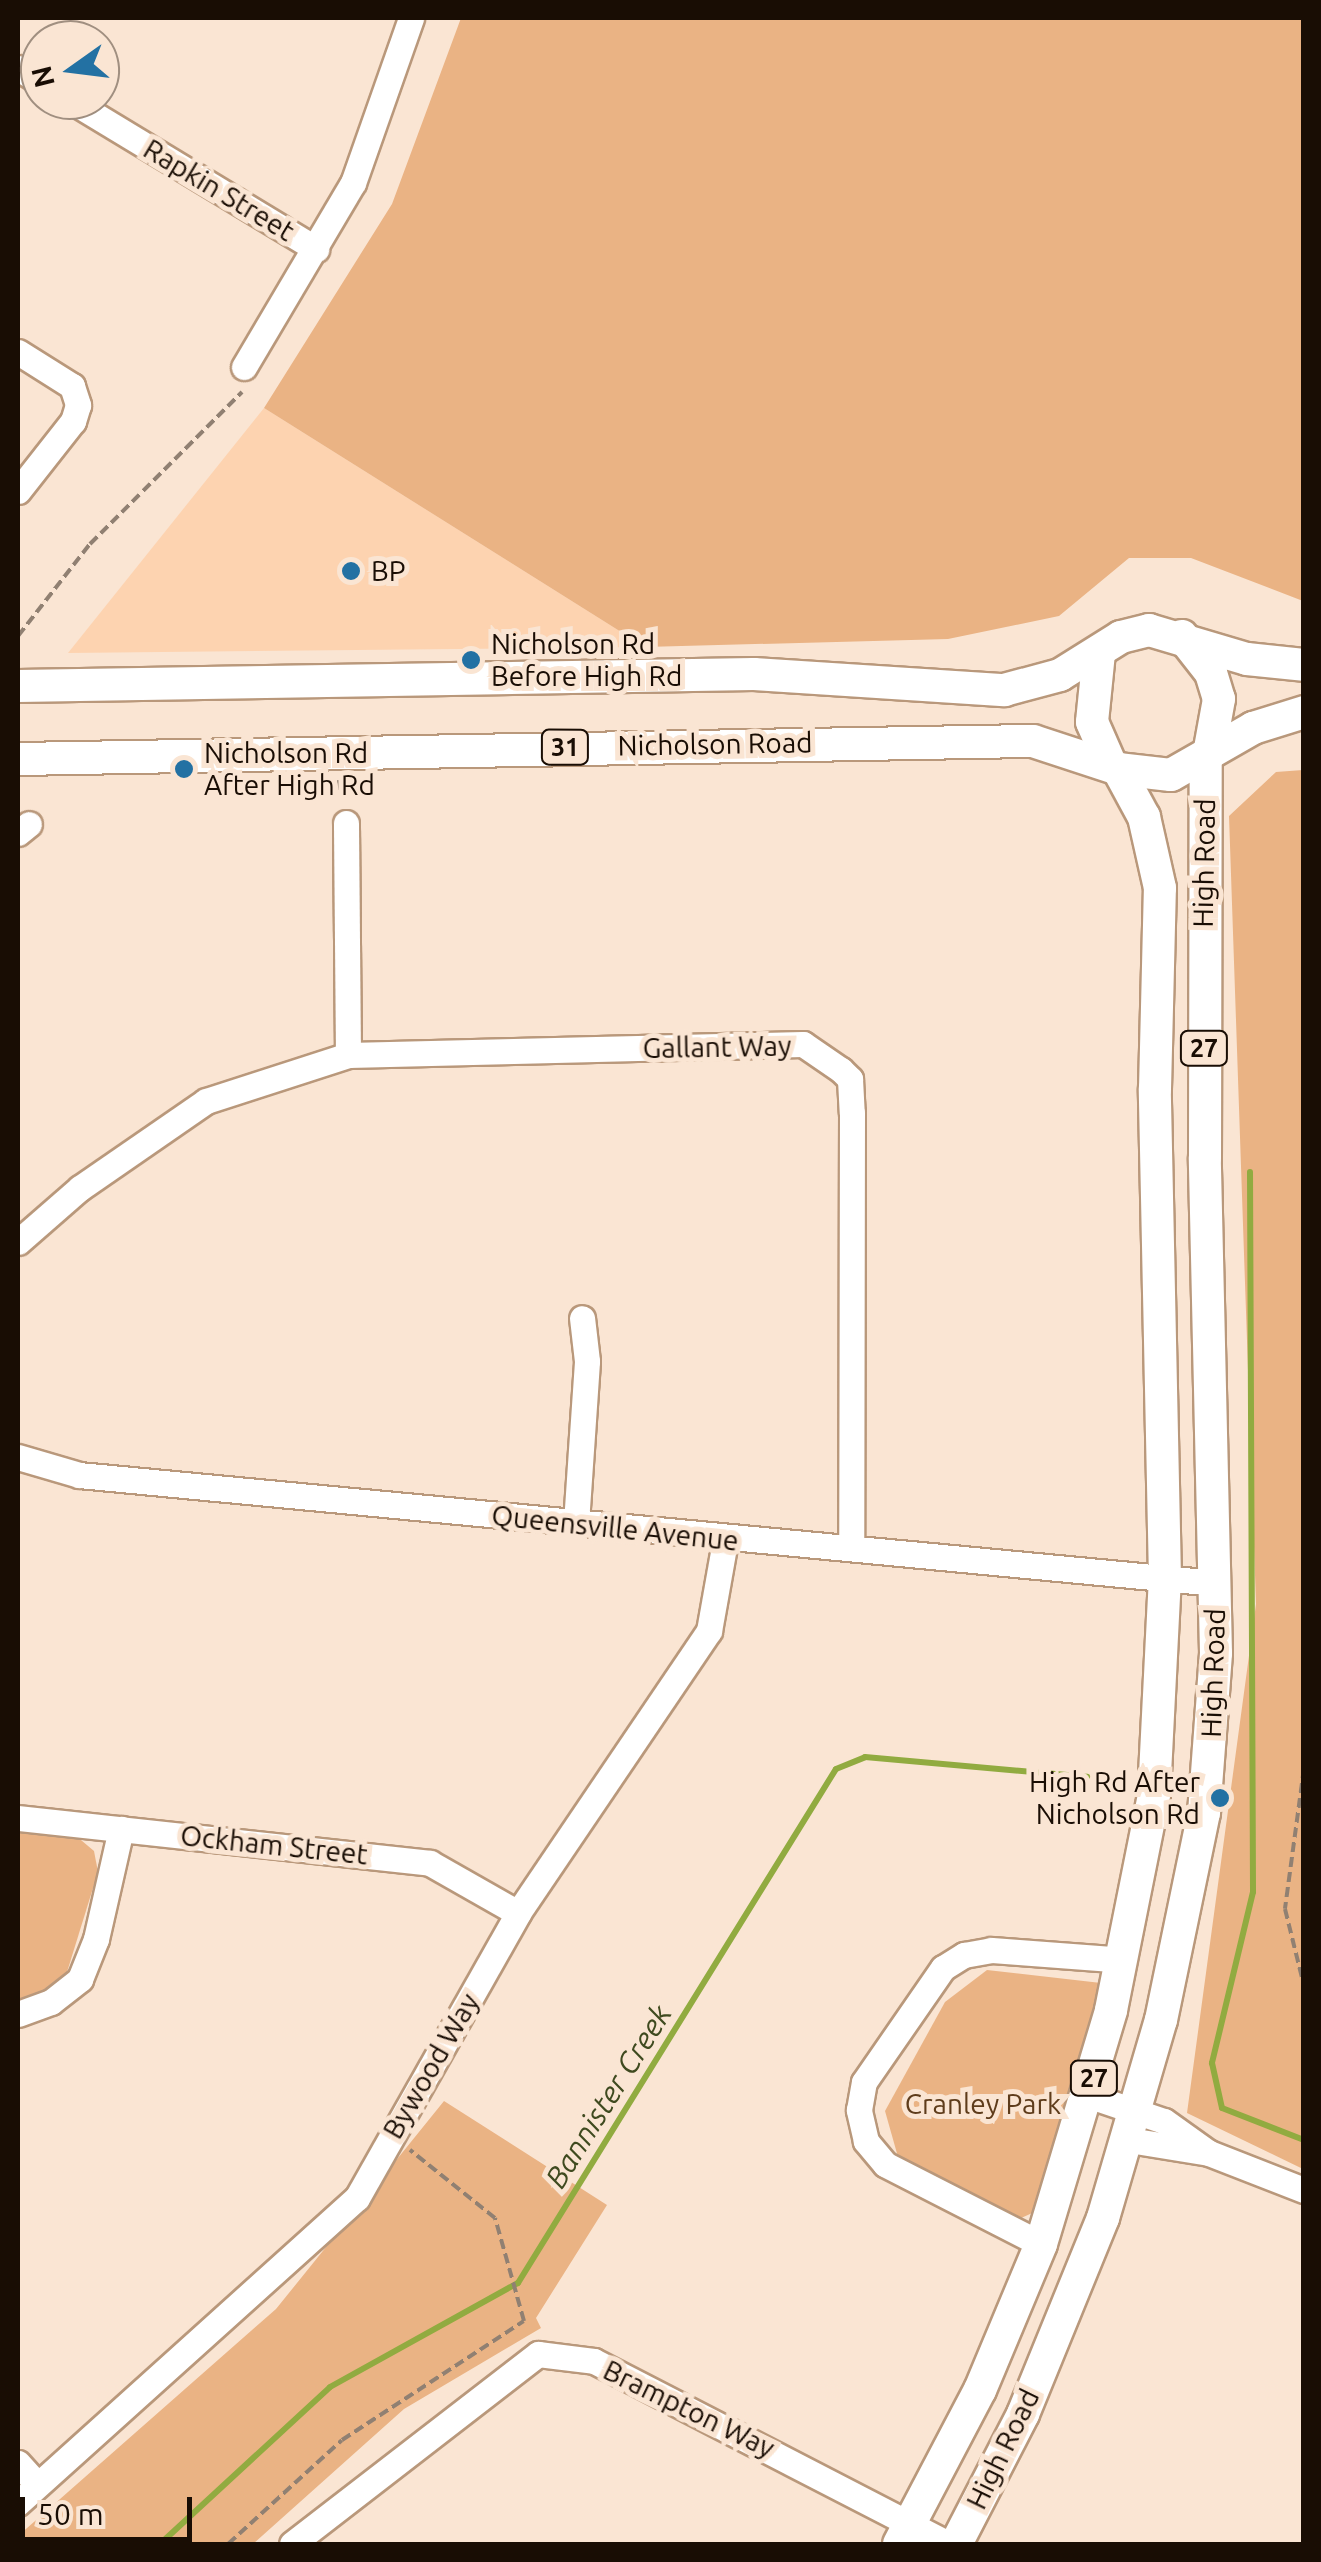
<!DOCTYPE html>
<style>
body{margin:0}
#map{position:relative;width:1321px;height:2562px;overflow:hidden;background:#fae5d3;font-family:Ubuntu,sans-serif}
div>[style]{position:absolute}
.built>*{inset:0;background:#fdd3b0}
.green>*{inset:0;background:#eab384}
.stream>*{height:6px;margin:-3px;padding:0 3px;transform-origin:3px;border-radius:3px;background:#91ab40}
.path>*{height:4px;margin-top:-2px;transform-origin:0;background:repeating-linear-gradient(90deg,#908072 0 10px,transparent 0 15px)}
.roads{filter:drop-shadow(2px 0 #b9987b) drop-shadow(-2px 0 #b9987b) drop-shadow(0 2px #b9987b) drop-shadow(0 -2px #b9987b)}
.minor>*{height:25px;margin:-12.5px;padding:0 12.5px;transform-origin:12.5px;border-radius:12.5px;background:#fff}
.major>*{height:32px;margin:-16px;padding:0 16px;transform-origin:16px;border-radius:16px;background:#fff}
.dots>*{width:28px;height:28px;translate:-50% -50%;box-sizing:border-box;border:5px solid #fae5d3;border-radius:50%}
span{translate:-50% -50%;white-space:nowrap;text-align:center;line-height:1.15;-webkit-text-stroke:10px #fae5d3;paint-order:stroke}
.shield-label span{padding:2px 8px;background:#fae5d3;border:2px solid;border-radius:8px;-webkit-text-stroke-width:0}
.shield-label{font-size:25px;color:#190d04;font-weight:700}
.street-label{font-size:28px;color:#190d04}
.poi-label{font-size:28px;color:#190d04}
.left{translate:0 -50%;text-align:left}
.right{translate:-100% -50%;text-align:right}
.park-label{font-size:28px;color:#5e3c1b}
.water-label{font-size:30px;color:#3f4a1f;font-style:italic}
.frame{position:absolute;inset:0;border:20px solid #190d04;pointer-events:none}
.north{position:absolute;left:20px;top:20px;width:100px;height:100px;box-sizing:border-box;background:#fae5d3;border:2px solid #a08f80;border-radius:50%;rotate:256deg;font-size:28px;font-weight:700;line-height:40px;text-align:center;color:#190d04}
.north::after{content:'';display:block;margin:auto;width:35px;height:45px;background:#2371a3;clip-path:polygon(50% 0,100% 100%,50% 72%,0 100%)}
.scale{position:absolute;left:20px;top:2497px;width:172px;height:45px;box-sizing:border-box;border:5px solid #190d04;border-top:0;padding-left:12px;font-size:30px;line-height:35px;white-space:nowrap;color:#190d04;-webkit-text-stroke:8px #fae5d3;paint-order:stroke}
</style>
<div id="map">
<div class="built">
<div style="clip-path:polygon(264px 408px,645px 647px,68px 653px)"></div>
</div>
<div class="green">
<div style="clip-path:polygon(461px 18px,1303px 18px,1303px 601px,1191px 558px,1129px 558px,1059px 616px,948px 639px,645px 647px,264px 408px,392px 204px)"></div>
<div style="clip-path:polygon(1303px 770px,1304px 770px,1303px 2169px,1187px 2113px,1256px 1604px,1229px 816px,1276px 772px)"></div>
<div style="clip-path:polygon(18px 1829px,75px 1835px,94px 1851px,98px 1872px,67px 1972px,42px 1995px,18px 2002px)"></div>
<div style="clip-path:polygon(987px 1970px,1101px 1983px,1041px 2209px,1019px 2219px,898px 2157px,885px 2111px,945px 2002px)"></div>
<div style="clip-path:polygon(444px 2101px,607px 2205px,536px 2318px,541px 2328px,404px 2409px,253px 2544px,18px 2544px,18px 2536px,276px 2309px)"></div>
</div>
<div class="stream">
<div style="left:1250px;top:1172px;width:720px;rotate:89.76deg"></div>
<div style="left:1253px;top:1892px;width:176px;rotate:103.5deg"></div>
<div style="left:1212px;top:2063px;width:46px;rotate:77.5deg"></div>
<div style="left:1222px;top:2108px;width:88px;rotate:21.3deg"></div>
<div style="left:160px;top:2544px;width:231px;rotate:-42.7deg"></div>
<div style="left:330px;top:2387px;width:215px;rotate:-29deg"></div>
<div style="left:518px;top:2283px;width:604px;rotate:-58.26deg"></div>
<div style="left:836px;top:1769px;width:31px;rotate:-22deg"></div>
<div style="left:865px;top:1757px;width:223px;rotate:5.1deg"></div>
</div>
<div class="path">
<div style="left:18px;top:636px;width:117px;rotate:-52deg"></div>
<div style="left:90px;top:544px;width:215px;rotate:-45deg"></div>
<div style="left:339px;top:780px;width:19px;rotate:81deg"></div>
<div style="left:1304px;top:1768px;width:142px;rotate:97.7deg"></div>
<div style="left:1285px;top:1909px;width:79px;rotate:76.1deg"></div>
<div style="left:228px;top:2544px;width:154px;rotate:-42.4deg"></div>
<div style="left:342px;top:2440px;width:217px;rotate:-33.2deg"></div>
<div style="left:524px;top:2321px;width:107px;rotate:-105.7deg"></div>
<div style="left:495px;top:2218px;width:109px;rotate:-141.3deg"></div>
</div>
<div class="roads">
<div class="minor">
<div style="left:18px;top:68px;width:26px;rotate:32deg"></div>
<div style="left:70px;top:100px;width:288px;rotate:31.2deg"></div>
<div style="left:18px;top:352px;width:64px;rotate:32.2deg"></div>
<div style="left:72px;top:386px;width:20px;rotate:72deg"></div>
<div style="left:78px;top:405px;width:17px;rotate:107deg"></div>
<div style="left:73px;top:421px;width:89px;rotate:128.2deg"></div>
<div style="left:244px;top:367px;width:214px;rotate:-59.4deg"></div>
<div style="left:353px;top:183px;width:175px;rotate:-70.6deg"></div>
<div style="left:18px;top:833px;width:14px;rotate:-39deg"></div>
<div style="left:348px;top:1055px;width:455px;rotate:-1.4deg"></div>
<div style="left:803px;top:1044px;width:46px;rotate:34.4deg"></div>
<div style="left:841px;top:1070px;width:13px;rotate:45deg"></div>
<div style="left:850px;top:1079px;width:34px;rotate:87deg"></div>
<div style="left:852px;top:1113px;width:431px;rotate:90.1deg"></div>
<div style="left:18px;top:1242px;width:82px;rotate:-41.1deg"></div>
<div style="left:80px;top:1188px;width:153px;rotate:-34.6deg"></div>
<div style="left:206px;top:1101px;width:149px;rotate:-17.9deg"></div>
<div style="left:348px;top:1055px;width:232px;rotate:-90.5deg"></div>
<div style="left:18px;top:1457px;width:64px;rotate:16.4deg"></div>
<div style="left:79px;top:1475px;width:1141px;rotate:5.43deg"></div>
<div style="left:576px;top:1523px;width:162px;rotate:-86.1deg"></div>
<div style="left:587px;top:1361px;width:43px;rotate:-96.6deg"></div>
<div style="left:18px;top:1818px;width:414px;rotate:6.2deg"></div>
<div style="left:430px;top:1863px;width:101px;rotate:29.6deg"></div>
<div style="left:18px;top:2014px;width:35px;rotate:-20deg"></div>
<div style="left:51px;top:2002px;width:37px;rotate:-38deg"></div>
<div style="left:80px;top:1979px;width:43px;rotate:-68.2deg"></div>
<div style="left:96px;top:1939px;width:113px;rotate:-77.2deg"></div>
<div style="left:1090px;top:2096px;width:78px;rotate:18.7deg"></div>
<div style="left:1164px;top:2121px;width:52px;rotate:35.5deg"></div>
<div style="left:1129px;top:2140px;width:81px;rotate:9.2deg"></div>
<div style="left:1209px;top:2153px;width:102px;rotate:21.3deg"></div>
<div style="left:1041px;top:2244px;width:175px;rotate:-152.9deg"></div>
<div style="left:885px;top:2164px;width:30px;rotate:-130deg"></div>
<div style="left:866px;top:2141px;width:32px;rotate:-103deg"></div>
<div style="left:859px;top:2110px;width:28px;rotate:-80deg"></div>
<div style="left:864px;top:2082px;width:139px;rotate:-55.3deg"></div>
<div style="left:943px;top:1968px;width:25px;rotate:-32deg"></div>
<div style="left:964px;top:1955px;width:27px;rotate:-10deg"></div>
<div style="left:991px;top:1950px;width:132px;rotate:4.3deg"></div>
<div style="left:18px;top:2463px;width:28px;rotate:48deg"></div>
<div style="left:18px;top:2503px;width:456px;rotate:-42deg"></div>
<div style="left:357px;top:2198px;width:327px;rotate:-60.5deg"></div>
<div style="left:518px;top:1913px;width:341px;rotate:-55.9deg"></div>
<div style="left:709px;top:1631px;width:91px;rotate:-79.9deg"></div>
<div style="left:292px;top:2544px;width:311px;rotate:-37.7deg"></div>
<div style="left:538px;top:2354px;width:56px;rotate:7.1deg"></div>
<div style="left:594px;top:2361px;width:399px;rotate:27.3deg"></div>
</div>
<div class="major">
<div style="left:1182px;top:636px;width:47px;rotate:51.9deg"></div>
<div style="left:1211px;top:673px;width:27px;rotate:73deg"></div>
<div style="left:1219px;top:699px;width:56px;rotate:100.3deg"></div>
<div style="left:1099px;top:653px;width:69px;rotate:95.8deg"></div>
<div style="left:1092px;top:722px;width:45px;rotate:66.3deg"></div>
<div style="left:18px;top:686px;width:736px;rotate:-0.93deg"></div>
<div style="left:754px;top:674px;width:251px;rotate:3.7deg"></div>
<div style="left:1004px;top:690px;width:58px;rotate:-15deg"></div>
<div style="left:1060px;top:675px;width:72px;rotate:-31.9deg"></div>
<div style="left:1121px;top:637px;width:29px;rotate:-14deg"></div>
<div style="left:1149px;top:630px;width:102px;rotate:16.5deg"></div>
<div style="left:1247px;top:659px;width:57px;rotate:6deg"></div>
<div style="left:18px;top:759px;width:1015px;rotate:-1.02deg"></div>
<div style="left:1033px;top:741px;width:89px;rotate:18.2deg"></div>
<div style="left:1118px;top:769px;width:53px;rotate:6.5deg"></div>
<div style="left:1171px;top:775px;width:95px;rotate:-29.8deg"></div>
<div style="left:1253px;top:728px;width:53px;rotate:-17.4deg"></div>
<div style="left:899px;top:2544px;width:174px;rotate:-62.3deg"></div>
<div style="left:980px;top:2390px;width:158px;rotate:-67.3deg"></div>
<div style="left:1041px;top:2244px;width:244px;rotate:-73.3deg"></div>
<div style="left:1111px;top:2010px;width:220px;rotate:-78.7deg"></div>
<div style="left:1154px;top:1794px;width:215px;rotate:-87.1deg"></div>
<div style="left:1165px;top:1579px;width:490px;rotate:-91.2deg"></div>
<div style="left:1155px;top:1089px;width:201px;rotate:-88.6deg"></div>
<div style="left:1160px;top:888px;width:73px;rotate:-102.7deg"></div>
<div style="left:1144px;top:817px;width:55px;rotate:-118.4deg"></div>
<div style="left:956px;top:2544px;width:146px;rotate:-62.7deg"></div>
<div style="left:1023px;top:2414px;width:212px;rotate:-67.8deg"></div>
<div style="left:1103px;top:2218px;width:206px;rotate:-73.7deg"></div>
<div style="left:1161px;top:2020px;width:211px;rotate:-78.3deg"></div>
<div style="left:1204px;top:1813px;width:160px;rotate:-85.7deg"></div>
<div style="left:1216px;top:1653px;width:495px;rotate:-91.3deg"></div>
<div style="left:1205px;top:1158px;width:401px;rotate:-89.9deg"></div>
</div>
</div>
<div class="dots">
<div style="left:351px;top:571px;background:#2371a3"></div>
<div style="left:471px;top:660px;background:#2371a3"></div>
<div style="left:184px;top:769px;background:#2371a3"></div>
<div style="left:1220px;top:1798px;background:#2371a3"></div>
</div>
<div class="shield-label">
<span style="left:565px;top:747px">31</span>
<span style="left:1204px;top:1048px">27</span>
<span style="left:1094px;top:2078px">27</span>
</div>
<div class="street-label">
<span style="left:219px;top:190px;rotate:31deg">Rapkin Street</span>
<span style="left:715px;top:744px;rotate:-1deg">Nicholson Road</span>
<span style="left:1204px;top:863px;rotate:-89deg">High Road</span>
<span style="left:717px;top:1047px;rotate:-1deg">Gallant Way</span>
<span style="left:615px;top:1528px;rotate:6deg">Queensville Avenue</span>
<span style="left:1213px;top:1673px;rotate:-88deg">High Road</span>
<span style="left:274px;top:1845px;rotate:6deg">Ockham Street</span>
<span style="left:431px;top:2066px;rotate:-60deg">Bywood Way</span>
<span style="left:689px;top:2409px;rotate:26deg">Brampton Way</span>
<span style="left:1003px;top:2449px;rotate:-64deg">High Road</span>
</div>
<div class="poi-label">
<span class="left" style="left:371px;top:571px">BP</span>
<span class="left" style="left:491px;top:660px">Nicholson Rd<br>Before High Rd</span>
<span class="left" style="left:204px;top:769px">Nicholson Rd<br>After High Rd</span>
<span class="right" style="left:1200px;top:1798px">High Rd After<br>Nicholson Rd</span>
</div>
<div class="park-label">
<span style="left:983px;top:2104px">Cranley Park</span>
</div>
<div class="water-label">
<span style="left:608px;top:2096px;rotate:-58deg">Bannister Creek</span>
</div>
<div class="frame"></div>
<div class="north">N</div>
<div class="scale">50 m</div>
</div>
